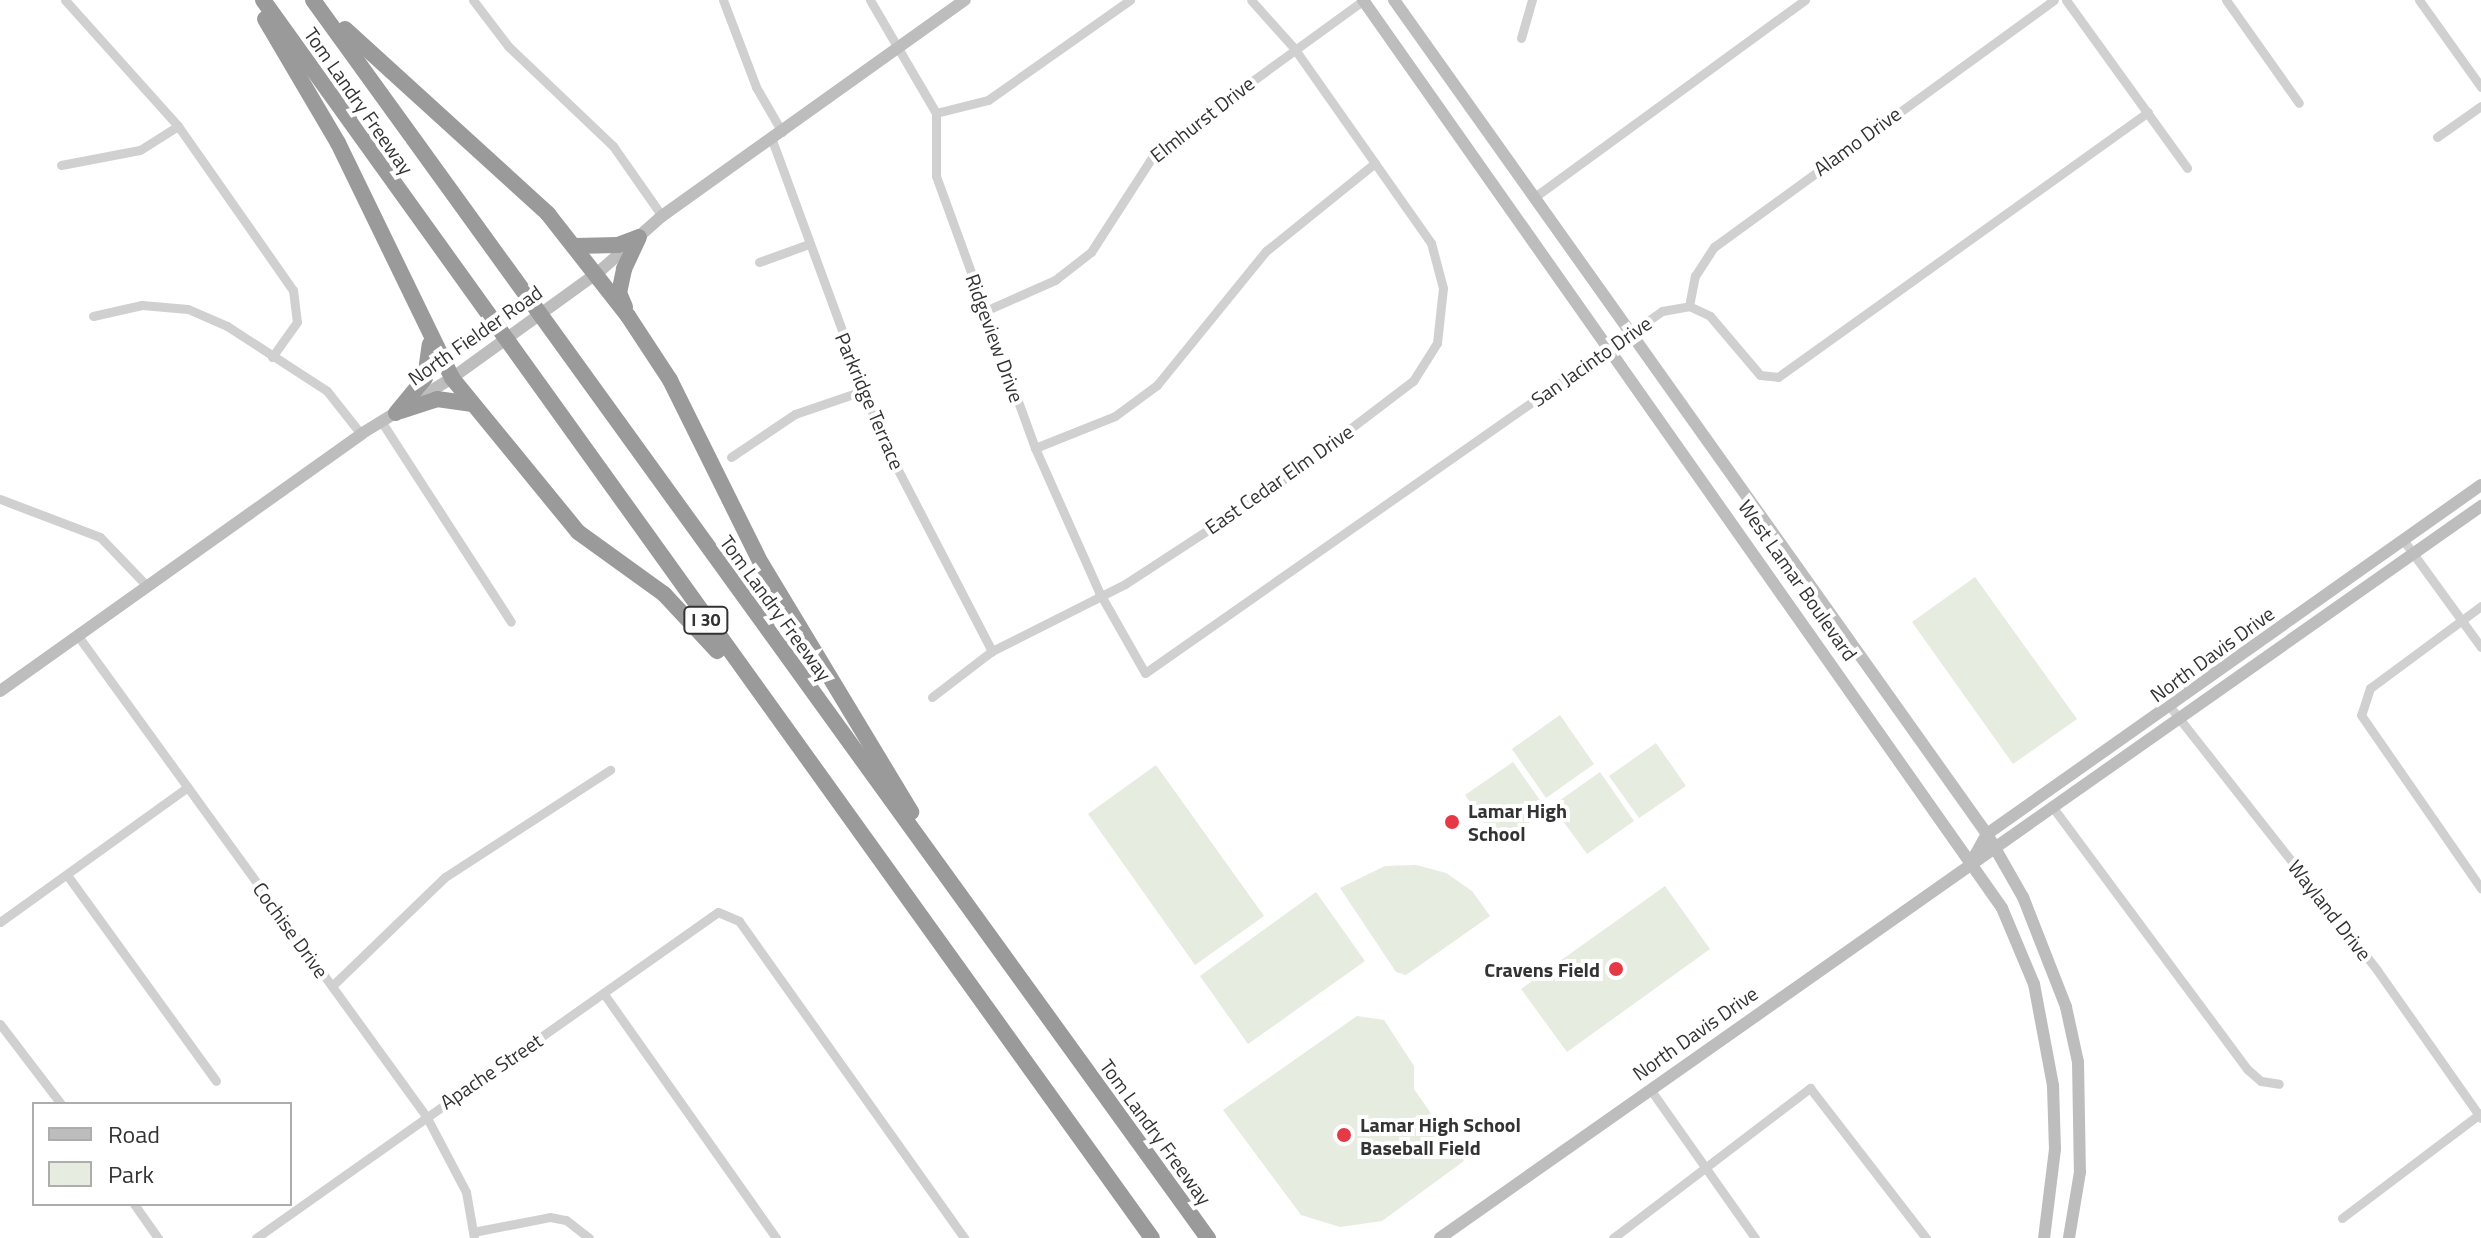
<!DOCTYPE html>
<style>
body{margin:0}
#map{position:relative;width:2481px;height:1238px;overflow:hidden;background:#fff;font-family:"Titillium Web",sans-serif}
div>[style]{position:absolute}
.green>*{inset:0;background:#e6ecdf}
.street>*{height:9px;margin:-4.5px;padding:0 4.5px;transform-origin:4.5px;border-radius:4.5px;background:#d0d0d0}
.secondary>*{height:12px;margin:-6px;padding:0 6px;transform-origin:6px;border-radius:6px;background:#bdbdbd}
.highway>*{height:16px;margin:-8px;padding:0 8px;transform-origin:8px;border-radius:8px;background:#9a9a9a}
.dots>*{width:22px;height:22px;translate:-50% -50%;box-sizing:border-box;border:4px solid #fff;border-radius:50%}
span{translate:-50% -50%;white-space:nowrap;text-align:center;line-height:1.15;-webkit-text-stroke:8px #fff;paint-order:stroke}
.shield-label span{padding:2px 6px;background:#fff;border:2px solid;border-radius:6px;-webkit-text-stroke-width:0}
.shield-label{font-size:18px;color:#333;font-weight:700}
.street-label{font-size:20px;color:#333}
.poi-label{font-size:20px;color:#333;font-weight:700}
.left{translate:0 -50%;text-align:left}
.right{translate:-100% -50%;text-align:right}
.legend{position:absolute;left:32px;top:1102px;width:260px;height:104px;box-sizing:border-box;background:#fff;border:2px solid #adadad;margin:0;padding:10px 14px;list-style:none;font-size:24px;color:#333}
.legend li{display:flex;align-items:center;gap:16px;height:40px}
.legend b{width:40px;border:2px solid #adadad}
</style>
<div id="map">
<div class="green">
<div style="clip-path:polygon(1975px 577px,2077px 719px,2013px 764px,1912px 622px)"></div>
<div style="clip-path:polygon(1560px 715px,1594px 764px,1546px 798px,1512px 749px)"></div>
<div style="clip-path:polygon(1656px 743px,1686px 786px,1639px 818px,1609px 776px)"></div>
<div style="clip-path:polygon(1513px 762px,1547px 810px,1499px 844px,1465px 795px)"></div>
<div style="clip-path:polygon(1156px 765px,1264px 916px,1195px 965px,1088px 814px)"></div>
<div style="clip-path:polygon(1600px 772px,1634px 821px,1587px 854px,1552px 806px)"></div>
<div style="clip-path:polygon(1416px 865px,1446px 873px,1472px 891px,1490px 916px,1406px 975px,1396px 972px,1340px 888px,1385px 866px)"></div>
<div style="clip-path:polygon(1665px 886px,1710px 949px,1567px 1052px,1521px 989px)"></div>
<div style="clip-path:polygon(1316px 892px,1365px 961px,1248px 1044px,1200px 976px)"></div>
<div style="clip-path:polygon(1357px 1016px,1384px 1020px,1414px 1066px,1414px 1089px,1464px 1161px,1382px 1221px,1340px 1227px,1301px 1215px,1223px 1110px)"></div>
</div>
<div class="street">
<div style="left:65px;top:0;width:169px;rotate:48.1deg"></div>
<div style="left:178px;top:126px;width:200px;rotate:55deg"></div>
<div style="left:293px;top:290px;width:32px;rotate:83deg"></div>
<div style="left:297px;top:322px;width:43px;rotate:125.5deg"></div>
<div style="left:473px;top:0;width:58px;rotate:52.7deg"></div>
<div style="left:508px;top:46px;width:145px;rotate:43.6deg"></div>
<div style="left:613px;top:146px;width:85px;rotate:55deg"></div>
<div style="left:723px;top:0;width:93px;rotate:69.2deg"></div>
<div style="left:756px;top:87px;width:52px;rotate:60deg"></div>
<div style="left:870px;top:0;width:131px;rotate:59.7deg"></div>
<div style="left:936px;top:113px;width:63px;rotate:90deg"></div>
<div style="left:936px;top:176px;width:289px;rotate:70deg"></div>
<div style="left:1035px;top:448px;width:158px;rotate:66deg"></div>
<div style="left:1099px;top:592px;width:93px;rotate:60.4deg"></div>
<div style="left:1145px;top:673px;width:631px;rotate:-35deg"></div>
<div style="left:1662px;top:311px;width:27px;rotate:-10deg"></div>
<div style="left:1689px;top:306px;width:23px;rotate:25deg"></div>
<div style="left:1710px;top:316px;width:77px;rotate:49.7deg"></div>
<div style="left:1760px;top:375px;width:18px;rotate:6deg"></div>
<div style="left:1778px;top:377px;width:455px;rotate:-35.6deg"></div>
<div style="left:2066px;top:0;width:207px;rotate:54.2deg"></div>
<div style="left:2226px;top:0;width:126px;rotate:54.7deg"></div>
<div style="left:2419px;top:0;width:107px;rotate:54.5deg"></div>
<div style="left:1521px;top:38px;width:40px;rotate:-74deg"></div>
<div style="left:936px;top:113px;width:54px;rotate:-14deg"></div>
<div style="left:988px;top:100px;width:174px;rotate:-35.2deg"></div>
<div style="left:2437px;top:137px;width:54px;rotate:-35.2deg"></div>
<div style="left:772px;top:140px;width:321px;rotate:69.8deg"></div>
<div style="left:883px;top:441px;width:237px;rotate:62.6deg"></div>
<div style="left:61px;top:165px;width:80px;rotate:-10.8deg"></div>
<div style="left:140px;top:150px;width:45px;rotate:-32.3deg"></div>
<div style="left:1536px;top:196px;width:333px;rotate:-36.1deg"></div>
<div style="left:759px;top:262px;width:53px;rotate:-19.8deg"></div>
<div style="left:1689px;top:306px;width:31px;rotate:-79deg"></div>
<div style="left:1695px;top:276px;width:35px;rotate:-57deg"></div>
<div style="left:1714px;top:247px;width:420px;rotate:-36deg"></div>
<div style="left:985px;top:311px;width:77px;rotate:-23.9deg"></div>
<div style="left:1055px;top:280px;width:46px;rotate:-37.9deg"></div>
<div style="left:1091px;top:252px;width:120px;rotate:-57.2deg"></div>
<div style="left:1156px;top:151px;width:257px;rotate:-36deg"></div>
<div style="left:93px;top:316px;width:50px;rotate:-12.7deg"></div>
<div style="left:142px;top:305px;width:46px;rotate:5deg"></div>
<div style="left:188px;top:309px;width:43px;rotate:23.6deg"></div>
<div style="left:227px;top:326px;width:119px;rotate:33deg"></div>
<div style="left:327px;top:391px;width:55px;rotate:51.7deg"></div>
<div style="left:381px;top:421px;width:239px;rotate:57.1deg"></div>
<div style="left:1035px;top:448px;width:86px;rotate:-21.8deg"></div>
<div style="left:1115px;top:416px;width:52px;rotate:-36.4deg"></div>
<div style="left:1157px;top:385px;width:173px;rotate:-50.9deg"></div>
<div style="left:1266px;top:251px;width:140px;rotate:-38.9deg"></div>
<div style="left:731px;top:457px;width:77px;rotate:-33.9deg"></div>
<div style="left:795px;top:414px;width:71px;rotate:-18.9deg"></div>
<div style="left:0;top:499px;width:107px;rotate:20.8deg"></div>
<div style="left:100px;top:537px;width:66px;rotate:46.2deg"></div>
<div style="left:2404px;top:541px;width:131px;rotate:54deg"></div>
<div style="left:2481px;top:606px;width:138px;rotate:143.5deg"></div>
<div style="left:2370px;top:688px;width:28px;rotate:108deg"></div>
<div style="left:2361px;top:715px;width:211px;rotate:55.3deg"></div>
<div style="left:78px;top:636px;width:593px;rotate:54.06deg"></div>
<div style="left:426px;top:1116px;width:86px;rotate:62.2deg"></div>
<div style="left:466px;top:1192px;width:47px;rotate:80.1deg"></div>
<div style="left:932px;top:697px;width:76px;rotate:-37.5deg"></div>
<div style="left:992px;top:651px;width:149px;rotate:-26.7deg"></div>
<div style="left:1125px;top:584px;width:174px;rotate:-33.1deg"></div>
<div style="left:1271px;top:489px;width:178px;rotate:-37.3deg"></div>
<div style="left:1413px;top:381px;width:45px;rotate:-57.7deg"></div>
<div style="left:1437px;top:343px;width:55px;rotate:-83.8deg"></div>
<div style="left:1443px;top:288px;width:47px;rotate:-104.9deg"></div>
<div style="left:1431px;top:243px;width:238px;rotate:-125.1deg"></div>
<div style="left:1294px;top:48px;width:64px;rotate:-131.9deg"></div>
<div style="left:2171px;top:708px;width:333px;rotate:51.8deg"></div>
<div style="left:2377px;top:970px;width:181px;rotate:54.9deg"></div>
<div style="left:2054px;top:809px;width:324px;rotate:53.4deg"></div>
<div style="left:2247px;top:1069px;width:18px;rotate:41deg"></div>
<div style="left:2261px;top:1081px;width:18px;rotate:9deg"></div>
<div style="left:67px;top:875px;width:254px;rotate:54.1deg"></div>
<div style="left:0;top:922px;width:231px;rotate:-35.7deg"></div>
<div style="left:332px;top:986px;width:157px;rotate:-44deg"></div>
<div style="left:445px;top:877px;width:197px;rotate:-33deg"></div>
<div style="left:604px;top:994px;width:299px;rotate:54.8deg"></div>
<div style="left:0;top:1024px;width:101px;rotate:52.7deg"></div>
<div style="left:1650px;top:1089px;width:182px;rotate:54.8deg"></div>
<div style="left:134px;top:1204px;width:42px;rotate:54.8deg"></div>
<div style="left:2342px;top:1218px;width:174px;rotate:-37.1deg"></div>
<div style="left:473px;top:1232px;width:78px;rotate:-11deg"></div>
<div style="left:550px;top:1217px;width:16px;rotate:11deg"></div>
<div style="left:566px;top:1220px;width:29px;rotate:38deg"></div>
<div style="left:256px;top:1238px;width:565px;rotate:-35.21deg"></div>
<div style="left:718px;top:912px;width:23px;rotate:23deg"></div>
<div style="left:739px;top:921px;width:389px;rotate:54.6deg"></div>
<div style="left:1613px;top:1238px;width:248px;rotate:-37.3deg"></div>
<div style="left:1810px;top:1088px;width:190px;rotate:52.3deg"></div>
</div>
<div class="secondary">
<div style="left:1363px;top:0;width:1110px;rotate:54.86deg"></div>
<div style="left:2002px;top:908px;width:82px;rotate:67.2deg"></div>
<div style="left:2034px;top:984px;width:104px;rotate:79.4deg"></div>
<div style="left:2053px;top:1086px;width:63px;rotate:88.2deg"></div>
<div style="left:2055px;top:1149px;width:90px;rotate:97deg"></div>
<div style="left:1394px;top:0;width:1023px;rotate:54.59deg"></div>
<div style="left:1987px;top:834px;width:73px;rotate:60.3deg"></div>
<div style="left:2023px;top:897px;width:118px;rotate:68.6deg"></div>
<div style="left:2066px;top:1007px;width:56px;rotate:77.7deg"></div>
<div style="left:2078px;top:1062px;width:110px;rotate:89deg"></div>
<div style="left:2080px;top:1172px;width:67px;rotate:99.5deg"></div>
<div style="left:0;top:691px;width:443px;rotate:-35.4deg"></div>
<div style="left:361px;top:434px;width:107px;rotate:-31.6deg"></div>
<div style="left:452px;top:378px;width:184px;rotate:-35.9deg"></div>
<div style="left:601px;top:270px;width:81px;rotate:-41.5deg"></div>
<div style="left:662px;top:216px;width:372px;rotate:-35.5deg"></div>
<div style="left:1973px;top:859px;width:29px;rotate:-61deg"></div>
<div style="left:1987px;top:834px;width:605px;rotate:-35.24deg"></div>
<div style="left:1440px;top:1238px;width:1273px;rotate:-35.11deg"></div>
</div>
<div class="highway">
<div style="left:263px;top:0;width:1524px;rotate:54.32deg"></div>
<div style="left:313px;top:0;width:1528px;rotate:54.14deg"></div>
<div style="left:265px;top:19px;width:144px;rotate:59.5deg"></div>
<div style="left:338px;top:143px;width:261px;rotate:64.1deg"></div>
<div style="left:452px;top:378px;width:199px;rotate:50.7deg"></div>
<div style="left:578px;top:532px;width:106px;rotate:35.8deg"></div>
<div style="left:664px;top:594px;width:78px;rotate:47.1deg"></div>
<div style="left:345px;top:29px;width:275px;rotate:42.3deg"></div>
<div style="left:548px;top:214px;width:130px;rotate:51.9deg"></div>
<div style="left:628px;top:316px;width:77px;rotate:56.7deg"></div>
<div style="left:670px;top:380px;width:204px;rotate:63.6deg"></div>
<div style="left:761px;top:563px;width:291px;rotate:58.9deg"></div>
<div style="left:575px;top:246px;width:43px;rotate:-1.3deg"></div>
<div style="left:618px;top:245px;width:22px;rotate:-21deg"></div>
<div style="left:625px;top:307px;width:15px;rotate:-113deg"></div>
<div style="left:619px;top:293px;width:25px;rotate:-78deg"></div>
<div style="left:624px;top:269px;width:35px;rotate:-65deg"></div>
<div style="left:401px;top:411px;width:38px;rotate:-18deg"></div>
<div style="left:437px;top:399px;width:34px;rotate:8deg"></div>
<div style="left:396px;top:413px;width:45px;rotate:-50.4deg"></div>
<div style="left:425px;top:378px;width:34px;rotate:-82deg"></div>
</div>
<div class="dots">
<div style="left:1452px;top:822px;background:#e63946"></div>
<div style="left:1616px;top:969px;background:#e63946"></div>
<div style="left:1344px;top:1135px;background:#e63946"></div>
</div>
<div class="shield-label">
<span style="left:706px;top:620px">I 30</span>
</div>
<div class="street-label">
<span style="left:359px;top:101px;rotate:55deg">Tom Landry Freeway</span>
<span style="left:1202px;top:119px;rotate:-38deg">Elmhurst Drive</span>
<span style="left:1857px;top:141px;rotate:-36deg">Alamo Drive</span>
<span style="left:475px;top:335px;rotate:-35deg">North Fielder Road</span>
<span style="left:995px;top:338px;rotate:70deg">Ridgeview Drive</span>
<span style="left:1591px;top:361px;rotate:-35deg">San Jacinto Drive</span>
<span style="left:870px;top:401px;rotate:67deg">Parkridge Terrace</span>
<span style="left:1279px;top:479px;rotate:-35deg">East Cedar Elm Drive</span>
<span style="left:1798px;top:580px;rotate:55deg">West Lamar Boulevard</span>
<span style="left:776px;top:608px;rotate:54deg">Tom Landry Freeway</span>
<span style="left:2212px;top:654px;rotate:-36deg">North Davis Drive</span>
<span style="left:2330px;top:910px;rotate:52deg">Wayland Drive</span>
<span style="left:291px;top:930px;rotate:54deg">Cochise Drive</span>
<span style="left:1695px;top:1033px;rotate:-35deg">North Davis Drive</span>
<span style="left:491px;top:1071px;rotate:-34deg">Apache Street</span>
<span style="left:1156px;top:1132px;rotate:54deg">Tom Landry Freeway</span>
</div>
<div class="poi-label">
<span class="left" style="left:1468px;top:822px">Lamar High<br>School</span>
<span class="right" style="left:1600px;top:969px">Cravens Field</span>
<span class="left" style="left:1360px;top:1136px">Lamar High School<br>Baseball Field</span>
</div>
<ul class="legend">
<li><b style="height:10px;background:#bdbdbd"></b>Road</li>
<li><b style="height:22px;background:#e6ecdf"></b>Park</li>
</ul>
</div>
